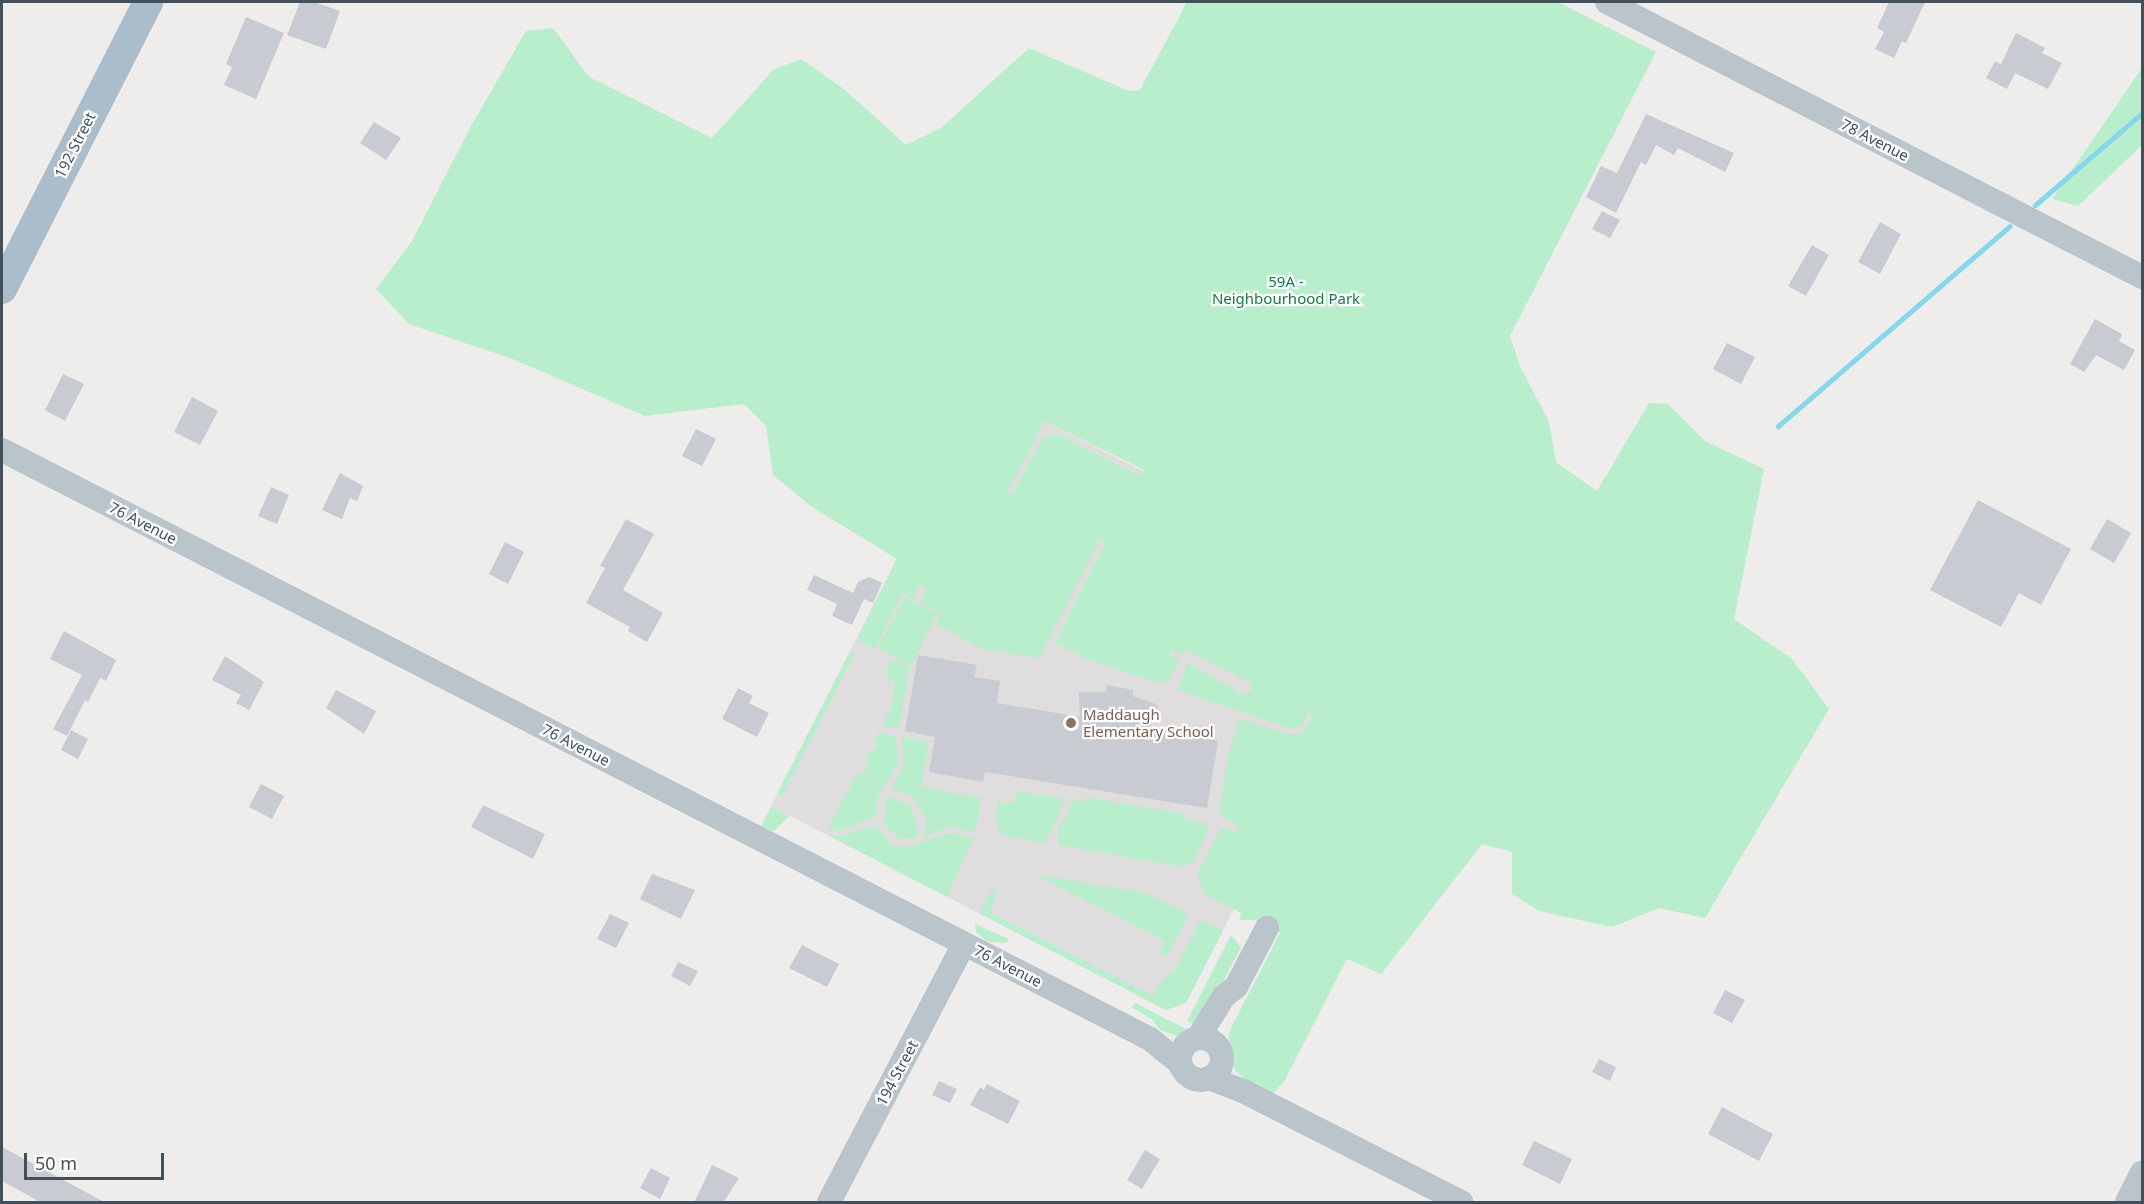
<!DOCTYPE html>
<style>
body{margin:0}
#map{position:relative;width:2144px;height:1204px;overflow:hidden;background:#efecec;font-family:"Noto Sans",sans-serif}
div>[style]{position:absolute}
.education>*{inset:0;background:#e0ddde}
.green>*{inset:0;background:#b9eecc}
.stream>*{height:5px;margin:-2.5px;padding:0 2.5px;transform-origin:2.5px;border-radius:2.5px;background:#86d7eb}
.building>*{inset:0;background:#c8cbd1}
.minor>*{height:24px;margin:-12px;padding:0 12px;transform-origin:12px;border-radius:12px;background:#bac4cb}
.minor>.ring{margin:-12px;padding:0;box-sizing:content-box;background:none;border:24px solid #bac4cb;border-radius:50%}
.major>*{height:30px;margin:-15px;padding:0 15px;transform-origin:15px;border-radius:15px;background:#abbccb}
.dots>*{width:16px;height:16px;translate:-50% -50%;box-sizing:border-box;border:3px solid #fff;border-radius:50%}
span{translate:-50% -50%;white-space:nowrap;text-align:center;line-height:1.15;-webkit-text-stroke:4.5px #fff;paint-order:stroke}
.street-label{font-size:15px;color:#445059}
.park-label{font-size:15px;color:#177946}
.education-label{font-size:15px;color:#785e54}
.left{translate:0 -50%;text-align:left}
.frame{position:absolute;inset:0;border:3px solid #445059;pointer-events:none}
.scale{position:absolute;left:24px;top:1153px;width:140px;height:27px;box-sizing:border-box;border:3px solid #445059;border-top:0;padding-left:8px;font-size:18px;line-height:21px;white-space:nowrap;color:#445059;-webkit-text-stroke:4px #fff;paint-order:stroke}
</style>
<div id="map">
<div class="education">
<div style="clip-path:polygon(1045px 421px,1391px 598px,1186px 1003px,1166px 1010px,771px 806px,946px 462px)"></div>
</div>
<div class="green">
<div style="clip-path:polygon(evenodd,1187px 2px,1558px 2px,1656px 52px,1510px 336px,1520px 366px,1549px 422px,1556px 462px,1597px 491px,1649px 403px,1668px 404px,1705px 441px,1764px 469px,1734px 619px,1792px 659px,1829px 709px,1705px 918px,1659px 908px,1612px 927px,1539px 911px,1512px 894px,1512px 852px,1482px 844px,1381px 974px,1347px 959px,1285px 1080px,1273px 1094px,1248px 1082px,1236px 1071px,1226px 1053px,1230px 1030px,1280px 933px,1255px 920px,1239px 920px,1241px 913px,1205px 894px,1197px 874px,1221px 828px,1237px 832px,1239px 827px,1219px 815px,1228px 754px,1240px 719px,1292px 735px,1301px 733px,1314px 715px,1308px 713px,1302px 725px,1292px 729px,1178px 690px,1187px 663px,1239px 692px,1247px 694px,1252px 690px,1251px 683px,1186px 650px,1183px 655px,1172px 650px,1169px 655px,1180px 660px,1169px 680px,1161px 684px,1089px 660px,1055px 643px,1105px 543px,1100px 540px,1039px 658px,982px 649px,936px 624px,941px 613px,920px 602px,927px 589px,920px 585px,913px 598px,903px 593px,875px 649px,857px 640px,897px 559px,812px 507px,773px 475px,766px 426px,744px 404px,645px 416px,515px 360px,409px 324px,376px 289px,412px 241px,472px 124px,526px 31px,553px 28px,589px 77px,712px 138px,773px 70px,801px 59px,844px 89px,906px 145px,941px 128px,1029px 48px,1129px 91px,1140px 90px,1187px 2px,1045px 421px,1144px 470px,1140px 476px,1057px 433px,1042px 439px,1012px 495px,1007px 492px,1045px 421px)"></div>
<div style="clip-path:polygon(2142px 68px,2142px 145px,2078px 206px,2052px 199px)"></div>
<div style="clip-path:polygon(905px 597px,938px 613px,911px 665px,878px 648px)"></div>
<div style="clip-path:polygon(850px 652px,855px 654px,782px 797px,777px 794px)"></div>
<div style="clip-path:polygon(892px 658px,910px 667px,899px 729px,882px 726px,891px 708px,895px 682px,888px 681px,887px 668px)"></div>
<div style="clip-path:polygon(878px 733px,895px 736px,899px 762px,877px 798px,876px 817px,840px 830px,828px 829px,858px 772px,864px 775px,868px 762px,865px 757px,870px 749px,875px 751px,878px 745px,873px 742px)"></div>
<div style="clip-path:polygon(902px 737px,929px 742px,921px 787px,981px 798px,975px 832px,950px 827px,925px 836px,926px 818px,912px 796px,891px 788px,904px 766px)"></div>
<div style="clip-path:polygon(1017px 791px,1065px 799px,1046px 843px,1008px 837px,999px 832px,995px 817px,999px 801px,1014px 804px)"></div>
<div style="clip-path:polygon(887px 796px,911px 806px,919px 831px,916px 839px,899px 838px,884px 824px)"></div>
<div style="clip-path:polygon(1085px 797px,1185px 814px,1184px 819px,1206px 823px,1209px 830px,1193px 862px,1183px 867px,1058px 845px,1058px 828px,1067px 816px,1072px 800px,1084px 802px)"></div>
<div style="clip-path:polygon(771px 806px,789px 816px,774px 831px,761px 827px)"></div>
<div style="clip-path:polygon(875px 825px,892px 844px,904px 848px,948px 833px,974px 837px,947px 897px,826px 834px,841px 836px)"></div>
<div style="clip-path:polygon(1034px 874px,1146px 893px,1184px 911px,1187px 920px,1166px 958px,1160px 953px,1165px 941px)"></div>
<div style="clip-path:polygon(998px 890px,990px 912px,1153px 996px,1162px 980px,1175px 970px,1198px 925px,1206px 922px,1223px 931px,1186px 1003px,1166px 1010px,979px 913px,991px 891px)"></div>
<div style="clip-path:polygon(975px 924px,1009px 939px,1006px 943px,986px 941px,976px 932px)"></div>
<div style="clip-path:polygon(1231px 935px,1241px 947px,1201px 1025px,1193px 1024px,1187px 1021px)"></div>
<div style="clip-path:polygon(1135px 1003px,1188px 1030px,1189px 1035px,1177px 1036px,1160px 1030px,1152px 1019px,1132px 1008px)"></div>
</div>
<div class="stream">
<div style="left:2035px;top:205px;width:141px;rotate:-40.7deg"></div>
<div style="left:1778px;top:426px;width:306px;rotate:-40.8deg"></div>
</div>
<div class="building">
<div style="clip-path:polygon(300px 2px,314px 2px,340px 11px,326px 49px,287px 35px)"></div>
<div style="clip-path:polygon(1889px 2px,1925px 2px,1906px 43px,1902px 41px,1894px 58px,1875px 49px,1884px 32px,1877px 28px)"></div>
<div style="clip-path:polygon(246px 17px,284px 33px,256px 99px,224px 85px,232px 67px,226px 64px)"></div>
<div style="clip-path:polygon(2016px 33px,2045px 48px,2042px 53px,2062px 63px,2048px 89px,2015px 73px,2007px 89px,1986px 78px,1995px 61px,2001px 64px)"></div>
<div style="clip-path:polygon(1646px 114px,1734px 153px,1725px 172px,1678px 148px,1674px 155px,1656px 145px,1646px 165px,1641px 162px,1616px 213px,1586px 197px,1601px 166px,1617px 173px)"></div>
<div style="clip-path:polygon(374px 122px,401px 138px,386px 160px,360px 143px)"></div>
<div style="clip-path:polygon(1602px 211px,1620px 220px,1610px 238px,1592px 229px)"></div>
<div style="clip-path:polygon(1880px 222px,1901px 234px,1880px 274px,1858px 262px)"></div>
<div style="clip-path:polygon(1812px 245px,1829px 255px,1806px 296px,1788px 286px)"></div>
<div style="clip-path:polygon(2095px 319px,2122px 334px,2119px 341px,2135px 350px,2124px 370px,2096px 355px,2084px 372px,2070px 364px)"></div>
<div style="clip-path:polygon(1727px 343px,1755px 357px,1741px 384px,1713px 369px)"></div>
<div style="clip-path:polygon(63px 374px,84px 384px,65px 421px,45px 410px)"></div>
<div style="clip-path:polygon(192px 397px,218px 411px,200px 445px,174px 432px)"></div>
<div style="clip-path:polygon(696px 429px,716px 439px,702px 466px,682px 456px)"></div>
<div style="clip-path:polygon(340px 473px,363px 486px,357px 501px,350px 498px,342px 519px,322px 510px)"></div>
<div style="clip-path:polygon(271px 487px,289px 495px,277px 524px,258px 516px)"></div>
<div style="clip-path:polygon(1978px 500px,2071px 549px,2041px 605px,2019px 593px,2001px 627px,1930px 590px)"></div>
<div style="clip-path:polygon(626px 519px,654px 534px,623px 590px,663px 613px,647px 642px,628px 631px,630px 627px,586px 603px,605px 568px,600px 566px)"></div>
<div style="clip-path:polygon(2107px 519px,2131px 533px,2114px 563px,2090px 549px)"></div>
<div style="clip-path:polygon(505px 542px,524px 552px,508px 584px,489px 574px)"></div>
<div style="clip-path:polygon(814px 575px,853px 593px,858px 582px,869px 577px,882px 583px,873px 603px,864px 599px,852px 625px,832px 616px,837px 604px,807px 590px)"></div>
<div style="clip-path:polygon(64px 631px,116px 660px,106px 681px,100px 678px,88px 702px,85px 700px,67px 736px,53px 729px,82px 675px,50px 659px)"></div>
<div style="clip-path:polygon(918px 655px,977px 665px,974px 677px,1000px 681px,997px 703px,1080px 717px,1079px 692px,1106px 692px,1107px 685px,1133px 690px,1133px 696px,1158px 705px,1150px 728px,1218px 741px,1207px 808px,985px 772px,983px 782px,929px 772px,935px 737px,905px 731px)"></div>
<div style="clip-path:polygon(225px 656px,264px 682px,249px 710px,236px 703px,241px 695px,212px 680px)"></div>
<div style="clip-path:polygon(738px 688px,753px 696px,749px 703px,769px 713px,757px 737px,722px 719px)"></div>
<div style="clip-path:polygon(336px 690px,376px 711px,364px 734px,326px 708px)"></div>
<div style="clip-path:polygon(71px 730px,88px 739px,78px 759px,61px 750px)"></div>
<div style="clip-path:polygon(261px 784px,284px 796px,272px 819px,249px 807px)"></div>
<div style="clip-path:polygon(483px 805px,545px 834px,533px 859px,471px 827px)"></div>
<div style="clip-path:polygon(652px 874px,695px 890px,681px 919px,640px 899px)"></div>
<div style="clip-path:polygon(610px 914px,629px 923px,616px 948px,597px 939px)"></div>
<div style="clip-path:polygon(802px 945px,839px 964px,827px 987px,789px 968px)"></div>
<div style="clip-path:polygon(678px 962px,698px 971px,690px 986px,671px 976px)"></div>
<div style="clip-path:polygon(1725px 990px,1745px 1000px,1732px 1023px,1713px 1013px)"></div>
<div style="clip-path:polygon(1599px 1059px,1616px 1067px,1610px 1081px,1592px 1072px)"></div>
<div style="clip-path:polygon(939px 1081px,957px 1089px,950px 1103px,932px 1095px)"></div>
<div style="clip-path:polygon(987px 1084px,1020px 1101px,1008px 1124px,970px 1105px,980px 1087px,984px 1090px)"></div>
<div style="clip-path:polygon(1722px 1107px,1773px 1134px,1759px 1161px,1708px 1134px)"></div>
<div style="clip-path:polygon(1534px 1141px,1572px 1159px,1560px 1184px,1522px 1165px)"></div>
<div style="clip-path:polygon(2px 1147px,106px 1203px,42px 1203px,2px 1181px)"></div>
<div style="clip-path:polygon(1145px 1150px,1160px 1159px,1142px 1189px,1127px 1180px)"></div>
<div style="clip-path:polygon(712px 1165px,739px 1178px,723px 1203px,694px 1203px)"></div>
<div style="clip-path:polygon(651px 1168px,670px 1178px,660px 1199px,640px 1188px)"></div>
</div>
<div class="minor">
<div style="left:1607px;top:2px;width:602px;rotate:27.2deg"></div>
<div style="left:2px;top:450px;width:1290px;rotate:27.16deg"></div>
<div style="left:1150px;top:1039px;width:38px;rotate:39deg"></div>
<div style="left:1198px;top:1038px;width:49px;rotate:-58.2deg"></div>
<div style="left:1224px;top:996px;width:15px;rotate:-37deg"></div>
<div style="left:1236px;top:987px;width:67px;rotate:-62.3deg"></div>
<div class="ring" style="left:1180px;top:1038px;width:18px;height:18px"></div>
<div style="left:1209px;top:1078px;width:36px;rotate:21deg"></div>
<div style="left:1243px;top:1091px;width:245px;rotate:27deg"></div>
<div style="left:829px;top:1202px;width:291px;rotate:-62.4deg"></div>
<div style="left:2127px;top:1202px;width:33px;rotate:-63deg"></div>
</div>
<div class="major">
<div style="left:2px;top:289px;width:322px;rotate:-63deg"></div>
</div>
<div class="dots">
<div style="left:1071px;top:723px;background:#8d6e63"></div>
</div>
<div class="street-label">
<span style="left:1875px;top:140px;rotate:27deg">78 Avenue</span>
<span style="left:75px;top:145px;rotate:-63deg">192 Street</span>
<span style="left:143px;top:523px;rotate:27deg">76 Avenue</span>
<span style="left:576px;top:745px;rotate:27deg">76 Avenue</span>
<span style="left:1008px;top:966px;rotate:27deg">76 Avenue</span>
<span style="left:897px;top:1073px;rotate:-62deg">194 Street</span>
</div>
<div class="park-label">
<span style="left:1286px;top:290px">59A -<br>Neighbourhood Park</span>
</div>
<div class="education-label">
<span class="left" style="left:1083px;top:723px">Maddaugh<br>Elementary School</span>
</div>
<div class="frame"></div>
<div class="scale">50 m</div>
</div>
